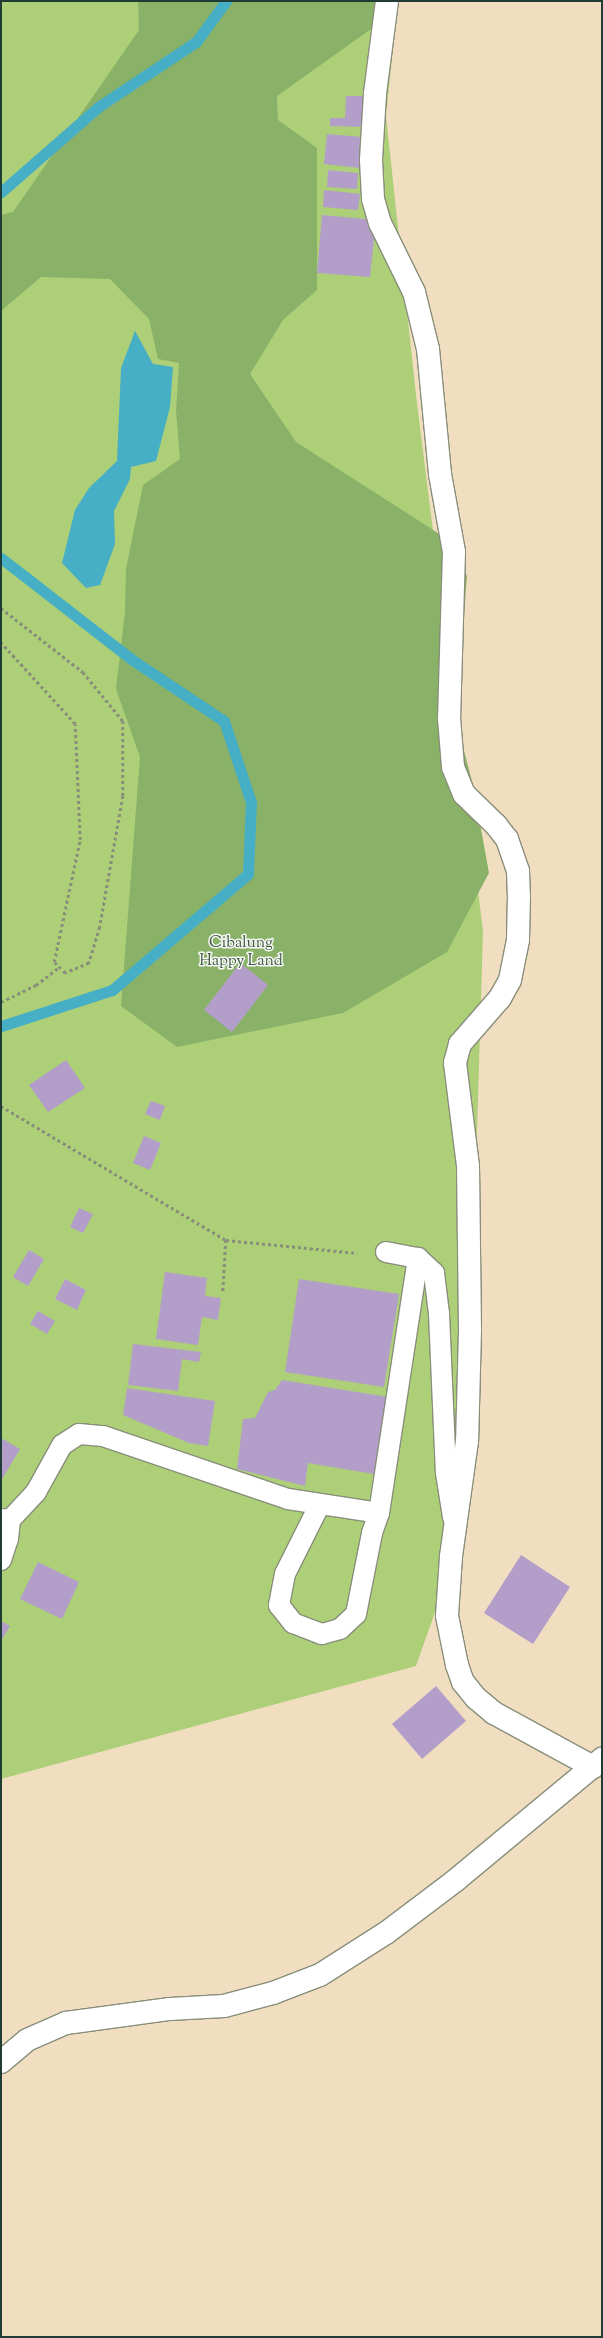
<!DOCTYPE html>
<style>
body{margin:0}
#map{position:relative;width:603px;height:2338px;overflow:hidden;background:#f1dec0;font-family:"Sorts Mill Goudy",serif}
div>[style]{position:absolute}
.green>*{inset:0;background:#accf78}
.forest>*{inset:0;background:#89b268}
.water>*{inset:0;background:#46aec5}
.stream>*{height:11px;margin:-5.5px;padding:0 5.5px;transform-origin:5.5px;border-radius:5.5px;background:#46aec5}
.building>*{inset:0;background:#b39eca}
.path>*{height:2.5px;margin-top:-1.25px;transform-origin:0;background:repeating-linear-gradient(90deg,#888e7a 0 3px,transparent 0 6px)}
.roads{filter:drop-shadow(1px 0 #888e7a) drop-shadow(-1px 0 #888e7a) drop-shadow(0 1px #888e7a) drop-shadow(0 -1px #888e7a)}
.lane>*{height:20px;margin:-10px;padding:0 10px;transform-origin:10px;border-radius:10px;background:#fff}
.street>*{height:22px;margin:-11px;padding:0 11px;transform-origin:11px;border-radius:11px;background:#fff}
.secondary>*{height:22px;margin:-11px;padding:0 11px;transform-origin:11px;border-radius:11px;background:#fff}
span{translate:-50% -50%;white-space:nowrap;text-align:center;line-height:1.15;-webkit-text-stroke:3px #f6f6f2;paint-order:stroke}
.park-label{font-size:16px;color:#3b5a42}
.frame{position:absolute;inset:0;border:2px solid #1f3d34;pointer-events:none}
</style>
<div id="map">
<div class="green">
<div style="clip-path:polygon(1px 1px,398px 1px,386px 116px,416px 395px,483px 931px,474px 1234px,447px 1578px,416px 1666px,1px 1779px)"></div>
</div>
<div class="forest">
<div style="clip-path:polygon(138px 1px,386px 1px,385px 19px,277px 96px,278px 120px,317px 148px,317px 290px,283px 320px,250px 374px,296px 442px,452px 542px,467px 576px,456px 720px,473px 785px,489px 873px,447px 952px,343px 1013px,177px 1047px,121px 1006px,140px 757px,116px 689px,125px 612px,126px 569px,143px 485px,180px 459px,176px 410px,179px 363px,158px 359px,149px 319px,110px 279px,41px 277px,1px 311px,1px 215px,13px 212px,139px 30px)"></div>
</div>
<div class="water">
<div style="clip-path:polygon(135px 331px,153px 364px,173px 367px,170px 407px,156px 461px,131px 467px,130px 479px,114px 511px,115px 544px,100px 585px,86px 588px,62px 563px,75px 510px,89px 488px,117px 461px,121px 368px)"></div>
</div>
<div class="stream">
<div style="left:1px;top:192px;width:129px;rotate:-41.2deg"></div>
<div style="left:98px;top:107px;width:118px;rotate:-33.6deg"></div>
<div style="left:196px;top:42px;width:51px;rotate:-53.8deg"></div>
<div style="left:1px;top:558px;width:165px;rotate:37.8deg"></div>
<div style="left:131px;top:659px;width:112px;rotate:33.7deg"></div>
<div style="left:224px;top:721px;width:85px;rotate:71.6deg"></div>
<div style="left:251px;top:802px;width:72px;rotate:92.4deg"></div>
<div style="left:248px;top:874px;width:179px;rotate:139.5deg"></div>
<div style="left:112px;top:990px;width:117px;rotate:162deg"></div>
</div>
<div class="building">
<div style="clip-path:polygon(346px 96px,363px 96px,363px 127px,330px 126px,330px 118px,345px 118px)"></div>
<div style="clip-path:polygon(327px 134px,363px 137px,360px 168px,324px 164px)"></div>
<div style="clip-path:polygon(328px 170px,358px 173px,357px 189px,327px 187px)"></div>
<div style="clip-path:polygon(324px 190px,360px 194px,358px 210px,323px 207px)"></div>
<div style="clip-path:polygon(322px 215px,376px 220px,370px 277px,317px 273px)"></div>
<div style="clip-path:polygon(240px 963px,268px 985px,232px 1032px,204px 1010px)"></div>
<div style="clip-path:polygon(66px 1060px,85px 1088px,48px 1112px,29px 1085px)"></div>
<div style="clip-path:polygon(151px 1101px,165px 1106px,160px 1120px,145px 1114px)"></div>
<div style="clip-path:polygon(144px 1136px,161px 1143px,150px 1170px,133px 1163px)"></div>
<div style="clip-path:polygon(79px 1208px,93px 1214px,83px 1233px,70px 1227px)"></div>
<div style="clip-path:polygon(29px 1250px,44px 1259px,28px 1286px,13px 1277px)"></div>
<div style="clip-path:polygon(165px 1272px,207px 1278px,205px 1296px,221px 1298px,218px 1320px,202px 1317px,198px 1345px,156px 1339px)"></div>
<div style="clip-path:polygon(65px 1279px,86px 1290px,77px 1310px,55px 1299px)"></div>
<div style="clip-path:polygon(299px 1279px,399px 1294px,384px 1387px,285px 1372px)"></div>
<div style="clip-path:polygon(38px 1311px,55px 1321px,47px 1334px,30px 1324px)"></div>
<div style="clip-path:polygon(133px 1344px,201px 1352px,199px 1362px,182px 1359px,178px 1391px,128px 1385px)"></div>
<div style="clip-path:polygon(282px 1380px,388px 1397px,380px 1475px,308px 1463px,305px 1486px,237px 1469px,243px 1419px,255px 1418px,268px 1392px,275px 1390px)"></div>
<div style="clip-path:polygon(127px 1388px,215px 1401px,208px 1446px,189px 1443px,123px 1415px)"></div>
<div style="clip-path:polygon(1px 1438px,20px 1449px,1px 1481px)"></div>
<div style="clip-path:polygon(521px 1555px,570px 1587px,533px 1644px,484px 1613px)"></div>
<div style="clip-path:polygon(38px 1562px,79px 1582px,62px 1619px,20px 1599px)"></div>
<div style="clip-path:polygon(1px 1621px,10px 1626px,1px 1641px)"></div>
<div style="clip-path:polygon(436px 1686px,466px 1721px,422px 1759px,392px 1724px)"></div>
</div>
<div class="path">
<div style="left:1px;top:608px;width:104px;rotate:38deg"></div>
<div style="left:83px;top:672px;width:63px;rotate:50.8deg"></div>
<div style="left:123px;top:721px;width:75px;rotate:90deg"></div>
<div style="left:123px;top:796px;width:133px;rotate:100deg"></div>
<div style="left:100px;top:927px;width:38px;rotate:107deg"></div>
<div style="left:89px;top:963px;width:26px;rotate:157deg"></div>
<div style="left:65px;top:973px;width:16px;rotate:-135deg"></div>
<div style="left:54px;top:962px;width:125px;rotate:-78deg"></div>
<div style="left:80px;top:840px;width:116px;rotate:-92.5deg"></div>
<div style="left:75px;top:724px;width:110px;rotate:-132.4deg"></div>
<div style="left:1px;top:1002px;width:39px;rotate:-26deg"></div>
<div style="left:36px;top:985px;width:29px;rotate:-38deg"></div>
<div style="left:1px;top:1106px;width:262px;rotate:30.8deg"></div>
<div style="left:226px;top:1240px;width:52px;rotate:93.3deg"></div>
<div style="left:226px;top:1240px;width:132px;rotate:5.7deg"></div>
</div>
<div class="roads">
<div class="lane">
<div style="left:386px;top:1252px;width:33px;rotate:11deg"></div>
<div style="left:418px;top:1258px;width:22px;rotate:43deg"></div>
<div style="left:434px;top:1273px;width:41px;rotate:83deg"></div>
<div style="left:439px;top:1314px;width:159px;rotate:87.5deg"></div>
<div style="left:446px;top:1473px;width:45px;rotate:81deg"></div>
<div style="left:320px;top:1504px;width:78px;rotate:116.6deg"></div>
<div style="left:285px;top:1574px;width:32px;rotate:101deg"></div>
<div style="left:279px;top:1605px;width:23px;rotate:52deg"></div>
<div style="left:293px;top:1623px;width:31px;rotate:21deg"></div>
<div style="left:322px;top:1634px;width:19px;rotate:-16deg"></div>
<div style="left:340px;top:1629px;width:22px;rotate:-43deg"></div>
<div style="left:356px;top:1614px;width:83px;rotate:-78.8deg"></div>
<div style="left:372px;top:1533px;width:21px;rotate:-71deg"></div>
<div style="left:379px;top:1513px;width:258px;rotate:-81.3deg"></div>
<div style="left:1px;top:1519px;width:9px;rotate:6deg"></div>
<div style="left:10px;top:1520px;width:38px;rotate:-47deg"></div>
<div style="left:36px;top:1492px;width:54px;rotate:-61deg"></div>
<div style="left:62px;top:1445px;width:20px;rotate:-33deg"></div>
<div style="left:79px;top:1434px;width:24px;rotate:5deg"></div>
<div style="left:103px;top:1436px;width:195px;rotate:18.8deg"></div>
<div style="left:288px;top:1499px;width:92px;rotate:8.7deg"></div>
<div style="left:1px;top:1560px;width:22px;rotate:-72deg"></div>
<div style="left:8px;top:1539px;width:19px;rotate:-84deg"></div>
</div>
<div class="street">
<div style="left:387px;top:1px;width:94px;rotate:97.4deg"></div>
<div style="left:375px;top:94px;width:66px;rotate:93.5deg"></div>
<div style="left:371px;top:160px;width:39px;rotate:87deg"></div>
<div style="left:373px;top:199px;width:25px;rotate:74deg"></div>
<div style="left:380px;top:223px;width:77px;rotate:63.8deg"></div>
<div style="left:414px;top:292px;width:59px;rotate:76.2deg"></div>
<div style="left:428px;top:349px;width:126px;rotate:84.5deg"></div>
<div style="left:440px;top:474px;width:79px;rotate:79.8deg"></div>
<div style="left:454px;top:552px;width:166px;rotate:91.7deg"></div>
<div style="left:449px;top:718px;width:49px;rotate:85.3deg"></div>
<div style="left:453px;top:767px;width:29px;rotate:68deg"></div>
<div style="left:464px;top:794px;width:45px;rotate:44.1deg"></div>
<div style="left:496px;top:825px;width:18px;rotate:52deg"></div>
<div style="left:507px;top:839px;width:34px;rotate:71deg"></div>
<div style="left:518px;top:871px;width:24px;rotate:88deg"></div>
<div style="left:519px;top:895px;width:45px;rotate:91.3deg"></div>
<div style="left:518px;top:940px;width:41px;rotate:101.3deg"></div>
<div style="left:510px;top:980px;width:21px;rotate:119deg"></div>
<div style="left:500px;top:998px;width:61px;rotate:131deg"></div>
<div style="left:460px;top:1044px;width:20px;rotate:105deg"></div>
<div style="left:455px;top:1063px;width:104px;rotate:82.8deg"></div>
<div style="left:468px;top:1166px;width:164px;rotate:89.3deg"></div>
<div style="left:470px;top:1330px;width:111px;rotate:91.5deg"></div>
<div style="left:467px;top:1441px;width:117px;rotate:97.9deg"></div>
<div style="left:451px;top:1557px;width:59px;rotate:93.9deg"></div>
<div style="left:447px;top:1616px;width:50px;rotate:78.5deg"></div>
<div style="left:457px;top:1665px;width:18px;rotate:71deg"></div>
<div style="left:463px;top:1682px;width:21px;rotate:51deg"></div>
<div style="left:476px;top:1698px;width:23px;rotate:40deg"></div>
<div style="left:494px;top:1713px;width:113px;rotate:28.6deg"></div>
</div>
<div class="secondary">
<div style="left:1px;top:2062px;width:34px;rotate:-40deg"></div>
<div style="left:27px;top:2040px;width:43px;rotate:-23.6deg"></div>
<div style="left:66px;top:2023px;width:105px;rotate:-7.7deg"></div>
<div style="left:170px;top:2009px;width:54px;rotate:-3.2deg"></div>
<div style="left:224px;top:2006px;width:51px;rotate:-14.9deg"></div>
<div style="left:273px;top:1993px;width:50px;rotate:-21deg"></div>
<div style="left:320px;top:1975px;width:78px;rotate:-32.5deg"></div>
<div style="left:386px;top:1933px;width:88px;rotate:-37.1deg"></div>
<div style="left:456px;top:1880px;width:190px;rotate:-39.7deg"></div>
</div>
</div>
<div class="park-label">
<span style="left:241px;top:953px">Cibalung<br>Happy Land</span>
</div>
<div class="frame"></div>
</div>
